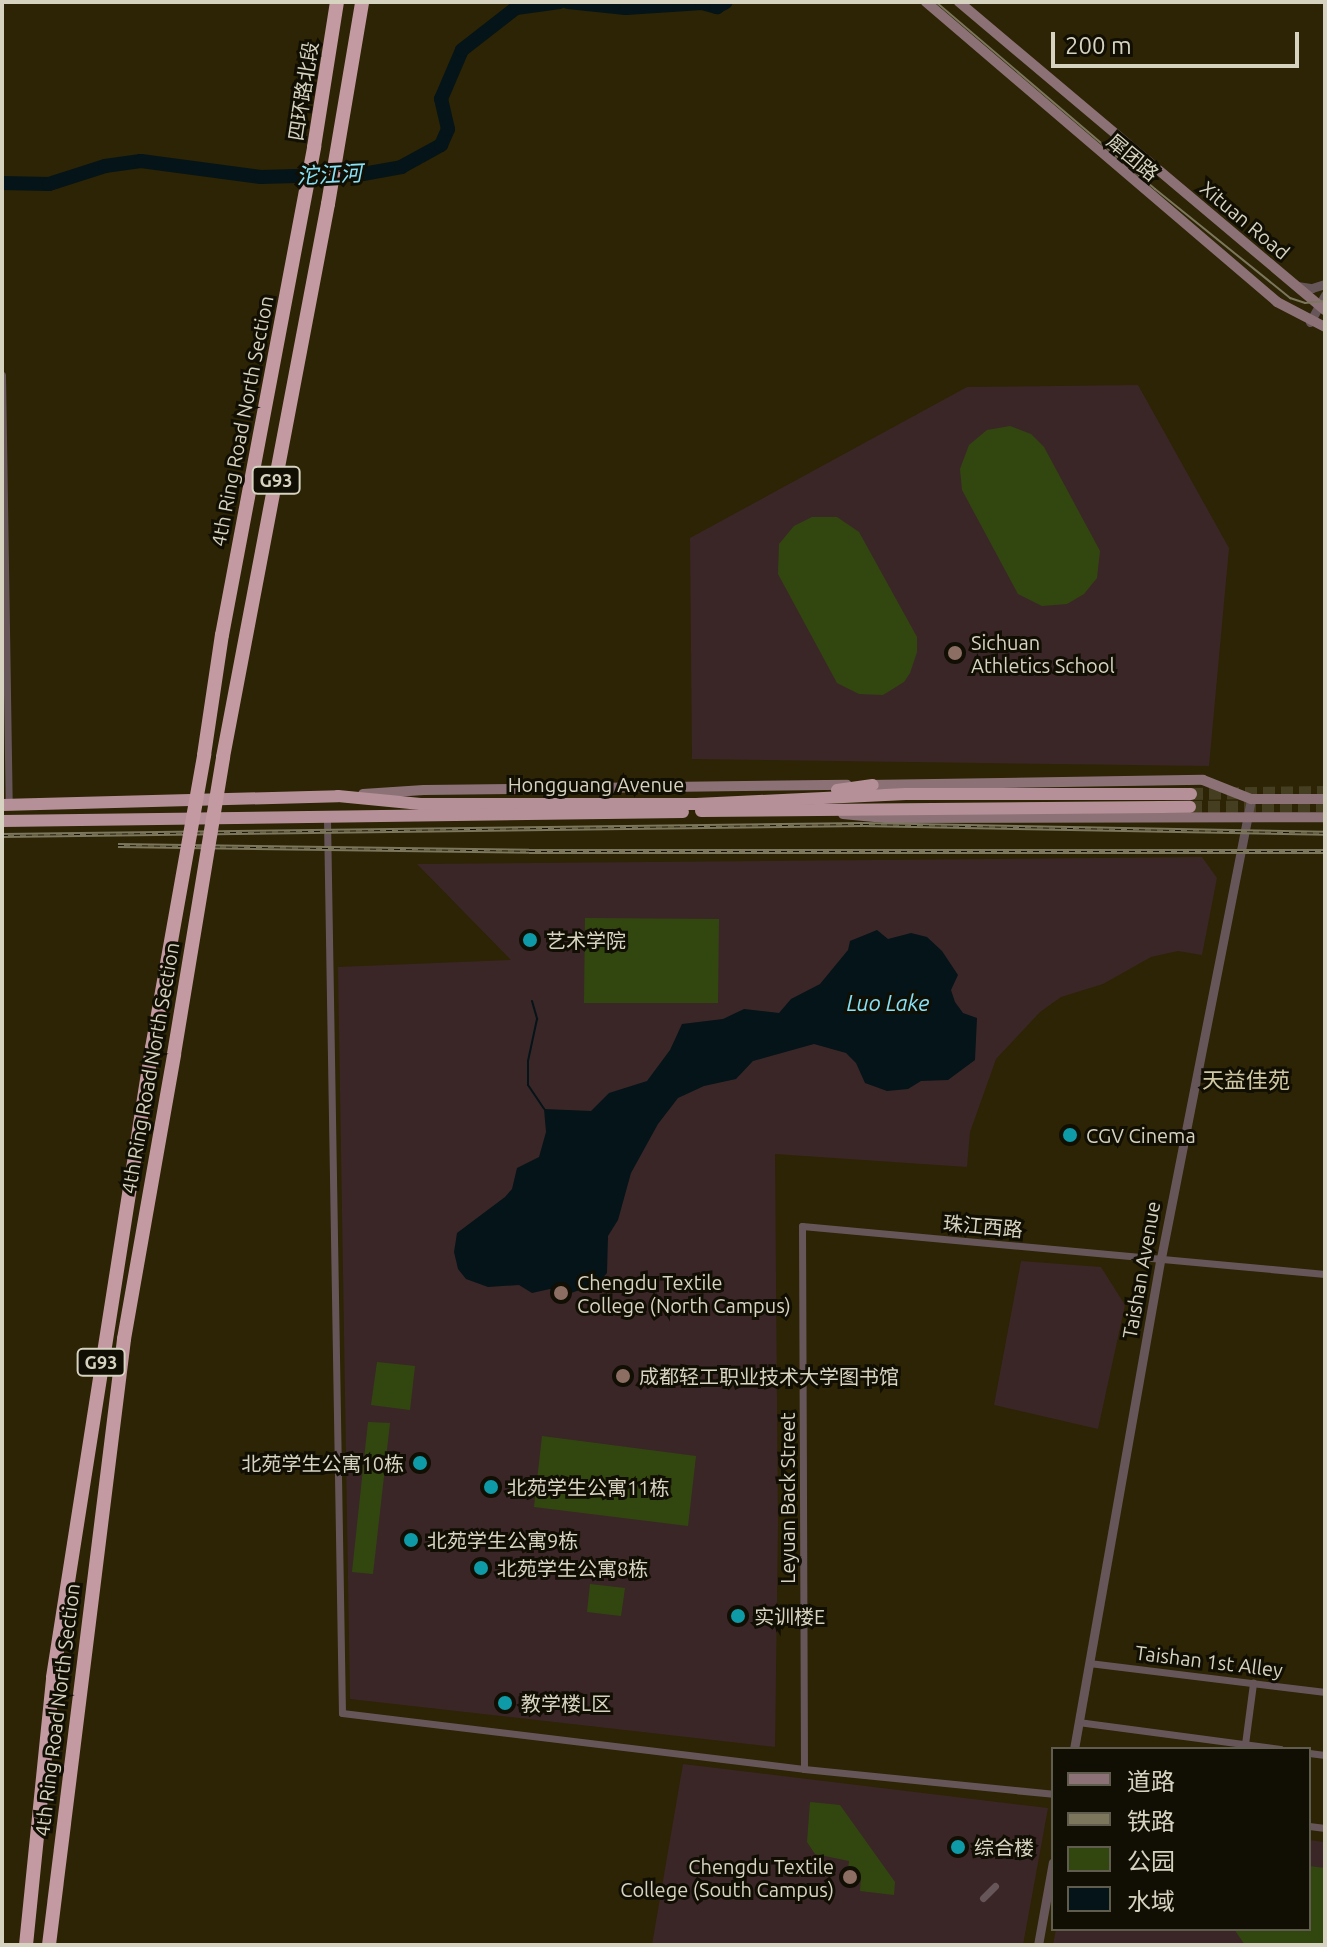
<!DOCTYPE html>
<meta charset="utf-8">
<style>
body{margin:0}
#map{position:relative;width:1327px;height:1947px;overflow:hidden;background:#2c2404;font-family:Ubuntu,"Noto Sans SC",sans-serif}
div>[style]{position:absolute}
.education>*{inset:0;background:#3a2626}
.green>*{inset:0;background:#324710}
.water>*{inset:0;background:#041418}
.stream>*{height:2px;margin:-1px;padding:0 1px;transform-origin:1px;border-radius:1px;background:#041418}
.river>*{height:14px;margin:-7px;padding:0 7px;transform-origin:7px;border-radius:7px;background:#041418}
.trunk-tunnel>*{height:12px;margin-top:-6px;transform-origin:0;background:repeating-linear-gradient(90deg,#463e20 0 12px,transparent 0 18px)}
.minor>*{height:7px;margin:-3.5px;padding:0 3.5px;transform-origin:3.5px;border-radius:3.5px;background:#675659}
.tertiary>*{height:9px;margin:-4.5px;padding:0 4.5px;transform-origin:4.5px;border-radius:4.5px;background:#675659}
.secondary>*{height:10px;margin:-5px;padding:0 5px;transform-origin:5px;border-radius:5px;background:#8c7277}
.trunk>*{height:12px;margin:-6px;padding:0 6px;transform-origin:6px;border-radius:6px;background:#b69098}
.motorway>*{height:14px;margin:-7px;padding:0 7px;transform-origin:7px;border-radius:7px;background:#c39aa2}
.tram>*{height:2px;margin:-1px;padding:0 1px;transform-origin:1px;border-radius:1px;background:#7c765d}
.rail>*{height:5px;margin-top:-2.5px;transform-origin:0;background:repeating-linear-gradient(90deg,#110e03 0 6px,#7c765d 0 12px);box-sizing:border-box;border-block:2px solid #7c765d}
.motorway-bridge>*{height:14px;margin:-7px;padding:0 7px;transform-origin:7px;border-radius:7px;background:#c39aa2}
.dots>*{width:22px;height:22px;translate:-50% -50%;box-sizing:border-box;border:4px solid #110e03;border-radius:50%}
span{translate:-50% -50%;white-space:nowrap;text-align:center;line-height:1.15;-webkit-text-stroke:6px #110e03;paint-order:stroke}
.shield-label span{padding:2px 6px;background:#110e03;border:2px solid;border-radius:6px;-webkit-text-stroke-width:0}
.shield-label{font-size:18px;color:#d7d3c1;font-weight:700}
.street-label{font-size:20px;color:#d7d3c1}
.poi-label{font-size:20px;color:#d7d3c1}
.left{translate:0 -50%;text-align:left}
.right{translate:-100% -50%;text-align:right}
.water-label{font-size:22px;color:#87e2f7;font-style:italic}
.neighbourhood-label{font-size:22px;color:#d0c8a3}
.frame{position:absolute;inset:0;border:4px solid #d7d3c1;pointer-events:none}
.legend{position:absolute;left:1051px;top:1747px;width:260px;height:184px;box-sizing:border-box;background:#110e03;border:2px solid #605d4f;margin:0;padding:10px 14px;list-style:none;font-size:24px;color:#d7d3c1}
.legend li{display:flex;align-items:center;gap:16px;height:40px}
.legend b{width:40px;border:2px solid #605d4f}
.scale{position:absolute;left:1051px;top:32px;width:248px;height:36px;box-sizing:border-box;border:4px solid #d7d3c1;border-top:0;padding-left:10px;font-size:24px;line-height:28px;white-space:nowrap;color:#d7d3c1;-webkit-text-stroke:6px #110e03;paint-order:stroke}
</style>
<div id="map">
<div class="education">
<div style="clip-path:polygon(1138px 385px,1229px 548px,1209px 766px,692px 759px,690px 538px,967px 387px)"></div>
<div style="clip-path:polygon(1202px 857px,1217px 878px,1202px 955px,1178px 951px,1151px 957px,1103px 984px,1061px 997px,1040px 1012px,996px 1059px,970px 1132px,967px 1167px,775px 1154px,778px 1525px,775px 1747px,350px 1699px,338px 967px,511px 960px,417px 864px)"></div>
<div style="clip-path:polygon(1021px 1261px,1101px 1267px,1125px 1305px,1098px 1429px,994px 1405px)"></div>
<div style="clip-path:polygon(683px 1764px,1048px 1808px,1023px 1945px,652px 1945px)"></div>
<div style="clip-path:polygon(1309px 1840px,1325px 1842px,1325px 1945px,1053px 1945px,1056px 1929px,1309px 1929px)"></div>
</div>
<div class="green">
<div style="clip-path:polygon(1010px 426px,1031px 434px,1044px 447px,1100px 551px,1097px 578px,1084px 594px,1067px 604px,1042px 606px,1018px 594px,962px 490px,960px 469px,969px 445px,987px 430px)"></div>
<div style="clip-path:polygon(812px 517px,837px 517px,859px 532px,917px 637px,917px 652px,910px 673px,904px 682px,883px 695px,859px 694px,837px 683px,778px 574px,779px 544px,794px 526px)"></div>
<div style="clip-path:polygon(585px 918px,719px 919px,718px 1003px,584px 1003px)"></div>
<div style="clip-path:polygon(377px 1362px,415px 1366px,410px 1410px,371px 1405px)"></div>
<div style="clip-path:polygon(368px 1422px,390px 1423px,373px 1574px,352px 1572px)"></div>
<div style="clip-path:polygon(542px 1436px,696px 1456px,688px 1526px,534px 1507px)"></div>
<div style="clip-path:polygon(590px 1584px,625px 1588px,621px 1616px,587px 1612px)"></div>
<div style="clip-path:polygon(810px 1802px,840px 1805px,895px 1882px,894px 1895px,860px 1891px,861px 1878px,855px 1877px,856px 1870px,848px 1869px,849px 1861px,815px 1854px,807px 1842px)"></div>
<div style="clip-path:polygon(1309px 1866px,1325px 1868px,1325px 1945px,1245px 1945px,1234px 1929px,1309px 1929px)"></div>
</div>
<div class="water">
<div style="clip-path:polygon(877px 930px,888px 939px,911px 933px,927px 937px,942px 951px,958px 975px,951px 990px,955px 1002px,963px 1013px,977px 1018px,975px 1060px,948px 1080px,921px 1081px,908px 1089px,887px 1091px,865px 1083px,856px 1063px,846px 1053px,814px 1044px,753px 1061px,736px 1079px,704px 1086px,678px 1098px,658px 1124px,631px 1173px,618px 1220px,608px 1236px,607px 1273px,598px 1283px,566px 1295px,550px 1289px,532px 1293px,519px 1285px,488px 1287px,466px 1279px,458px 1269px,454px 1252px,457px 1233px,505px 1197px,512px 1189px,517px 1168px,539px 1157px,546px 1132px,544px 1109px,591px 1111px,609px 1093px,647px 1081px,670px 1050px,682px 1024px,723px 1019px,744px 1009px,779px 1013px,791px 999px,820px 984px,848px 950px,850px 941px)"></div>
</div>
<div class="stream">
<div style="left:532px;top:1001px;width:19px;rotate:74deg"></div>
<div style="left:537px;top:1019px;width:43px;rotate:102.1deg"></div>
<div style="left:528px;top:1061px;width:24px;rotate:90deg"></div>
<div style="left:528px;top:1085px;width:29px;rotate:56deg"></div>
</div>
<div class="river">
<div style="left:568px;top:2px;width:58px;rotate:5.9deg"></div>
<div style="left:626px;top:8px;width:76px;rotate:-3.8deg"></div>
<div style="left:702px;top:3px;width:16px;rotate:15deg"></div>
<div style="left:717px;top:7px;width:10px;rotate:-29deg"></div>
<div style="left:2px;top:183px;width:47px;rotate:1.2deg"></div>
<div style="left:49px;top:184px;width:59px;rotate:-17.8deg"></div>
<div style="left:105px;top:166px;width:36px;rotate:-8deg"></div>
<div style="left:141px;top:161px;width:121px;rotate:7.6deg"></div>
<div style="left:261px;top:177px;width:102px;rotate:-1.7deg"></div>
<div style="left:363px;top:174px;width:39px;rotate:-10deg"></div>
<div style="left:401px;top:167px;width:46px;rotate:-28.8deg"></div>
<div style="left:441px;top:145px;width:17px;rotate:-66deg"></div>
<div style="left:448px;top:129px;width:31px;rotate:-103deg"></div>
<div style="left:441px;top:99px;width:53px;rotate:-66.8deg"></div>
<div style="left:462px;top:50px;width:68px;rotate:-37.9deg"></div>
<div style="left:516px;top:8px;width:44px;rotate:-7.8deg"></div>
</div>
<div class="trunk-tunnel">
<div style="left:1191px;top:794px;width:134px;rotate:-0.9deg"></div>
<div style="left:1190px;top:807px;width:135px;rotate:-0.4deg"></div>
</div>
<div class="minor">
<div style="left:2px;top:375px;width:430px;rotate:89.1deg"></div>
<div style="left:327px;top:819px;width:894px;rotate:89.04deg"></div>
<div style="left:342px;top:1713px;width:465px;rotate:6.9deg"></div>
<div style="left:804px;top:1769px;width:250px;rotate:5.7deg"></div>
<div style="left:1089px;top:1663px;width:238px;rotate:7deg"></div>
<div style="left:1078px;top:1722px;width:204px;rotate:7.6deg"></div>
<div style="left:1245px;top:1744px;width:62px;rotate:-82.5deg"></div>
<div style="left:1309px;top:1753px;width:16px;rotate:7deg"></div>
<div style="left:804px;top:1769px;width:543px;rotate:-90.21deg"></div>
<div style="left:802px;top:1226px;width:525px;rotate:5.24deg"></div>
<div style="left:1309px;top:1826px;width:16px;rotate:7deg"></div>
<div style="left:983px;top:1898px;width:17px;rotate:-45deg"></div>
</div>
<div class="tertiary">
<div style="left:1297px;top:286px;width:15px;rotate:8deg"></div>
<div style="left:1312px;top:288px;width:14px;rotate:-17deg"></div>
<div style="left:1310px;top:322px;width:31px;rotate:-61deg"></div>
<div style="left:1074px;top:1749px;width:499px;rotate:-80deg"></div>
<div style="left:1161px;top:1258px;width:468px;rotate:-78.9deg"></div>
<div style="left:1038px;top:1945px;width:84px;rotate:-79.8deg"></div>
</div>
<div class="secondary">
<div style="left:926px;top:2px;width:462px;rotate:40.5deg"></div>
<div style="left:1277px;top:302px;width:54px;rotate:27.5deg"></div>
<div style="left:959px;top:2px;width:478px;rotate:40.1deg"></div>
<div style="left:867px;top:785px;width:336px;rotate:-0.9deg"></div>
<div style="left:1203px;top:780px;width:52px;rotate:21.6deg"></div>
<div style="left:1251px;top:799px;width:74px"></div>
<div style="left:363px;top:794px;width:61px;rotate:-3.8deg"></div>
<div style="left:424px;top:790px;width:423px;rotate:-0.7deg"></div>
<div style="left:843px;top:814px;width:42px;rotate:5.4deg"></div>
<div style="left:885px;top:818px;width:440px;rotate:-0.1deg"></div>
</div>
<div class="trunk">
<div style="left:837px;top:790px;width:36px;rotate:-8deg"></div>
<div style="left:2px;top:805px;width:336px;rotate:-1.5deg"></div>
<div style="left:338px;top:796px;width:83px;rotate:5.5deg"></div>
<div style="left:421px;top:804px;width:275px"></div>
<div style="left:696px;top:804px;width:210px;rotate:-2.7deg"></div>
<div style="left:906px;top:794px;width:285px"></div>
<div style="left:701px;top:811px;width:489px;rotate:-0.5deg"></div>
<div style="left:2px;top:821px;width:681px;rotate:-0.76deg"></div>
</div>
<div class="motorway">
<div style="left:204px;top:755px;width:121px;rotate:-81.5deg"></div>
<div style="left:222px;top:635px;width:497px;rotate:-79.3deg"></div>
<div style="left:314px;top:147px;width:147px;rotate:-81deg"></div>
<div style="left:223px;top:757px;width:563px;rotate:-79.25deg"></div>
<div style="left:328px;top:204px;width:205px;rotate:-80.4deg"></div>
<div style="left:26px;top:1945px;width:269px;rotate:-84.2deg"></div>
<div style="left:53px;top:1677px;width:637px;rotate:-81.06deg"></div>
<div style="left:49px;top:1945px;width:611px;rotate:-82.94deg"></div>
<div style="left:124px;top:1339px;width:289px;rotate:-80deg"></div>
</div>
<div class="tram">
<div style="left:936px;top:2px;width:288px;rotate:40.5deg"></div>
<div style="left:1155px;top:189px;width:174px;rotate:38.9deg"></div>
<div style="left:1290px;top:298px;width:16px;rotate:18deg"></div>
<div style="left:1305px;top:303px;width:20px;rotate:-6deg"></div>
</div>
<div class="rail">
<div style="left:2px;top:835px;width:861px;rotate:-0.73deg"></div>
<div style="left:863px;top:824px;width:462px;rotate:1.1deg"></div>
<div style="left:118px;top:845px;width:411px;rotate:0.8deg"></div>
<div style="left:529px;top:851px;width:796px"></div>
</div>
<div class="motorway-bridge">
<div style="left:152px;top:1048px;width:298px;rotate:-79.9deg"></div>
<div style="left:174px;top:1054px;width:301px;rotate:-80.6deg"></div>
</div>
<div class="dots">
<div style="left:955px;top:653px;background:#8d6e63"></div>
<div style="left:530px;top:940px;background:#0f9aa8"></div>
<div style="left:1070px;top:1135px;background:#0f9aa8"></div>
<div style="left:561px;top:1293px;background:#8d6e63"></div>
<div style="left:623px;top:1376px;background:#8d6e63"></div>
<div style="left:420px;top:1463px;background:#0f9aa8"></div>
<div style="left:491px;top:1487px;background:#0f9aa8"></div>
<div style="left:411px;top:1540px;background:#0f9aa8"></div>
<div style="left:481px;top:1568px;background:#0f9aa8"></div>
<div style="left:738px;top:1616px;background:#0f9aa8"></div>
<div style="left:505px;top:1703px;background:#0f9aa8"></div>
<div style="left:958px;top:1847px;background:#0f9aa8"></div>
<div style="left:850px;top:1877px;background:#8d6e63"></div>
</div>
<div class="shield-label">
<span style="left:276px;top:480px">G93</span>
<span style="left:101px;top:1362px">G93</span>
</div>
<div class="street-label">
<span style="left:303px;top:91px;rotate:-81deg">四环路北段</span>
<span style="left:1133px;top:157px;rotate:40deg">犀团路</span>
<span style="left:1245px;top:220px;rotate:40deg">Xituan Road</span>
<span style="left:242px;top:421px;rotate:-79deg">4th Ring Road North Section</span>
<span style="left:596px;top:784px">Hongguang Avenue</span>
<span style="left:150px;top:1068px;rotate:-80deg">4th Ring Road North Section</span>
<span style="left:983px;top:1226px;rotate:5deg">珠江西路</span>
<span style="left:1141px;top:1270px;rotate:-80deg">Taishan Avenue</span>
<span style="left:787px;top:1498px;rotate:-90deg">Leyuan Back Street</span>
<span style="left:1209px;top:1661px;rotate:7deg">Taishan 1st Alley</span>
<span style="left:57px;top:1710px;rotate:-83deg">4th Ring Road North Section</span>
</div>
<div class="poi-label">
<span class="left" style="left:971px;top:654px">Sichuan<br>Athletics School</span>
<span class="left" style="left:546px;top:940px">艺术学院</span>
<span class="left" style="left:1086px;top:1135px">CGV Cinema</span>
<span class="left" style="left:577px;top:1294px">Chengdu Textile<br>College (North Campus)</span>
<span class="left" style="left:639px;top:1376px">成都轻工职业技术大学图书馆</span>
<span class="right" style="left:404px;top:1463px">北苑学生公寓10栋</span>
<span class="left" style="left:507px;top:1487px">北苑学生公寓11栋</span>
<span class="left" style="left:427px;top:1540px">北苑学生公寓9栋</span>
<span class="left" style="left:497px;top:1568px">北苑学生公寓8栋</span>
<span class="left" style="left:754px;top:1616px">实训楼E</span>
<span class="left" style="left:521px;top:1703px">教学楼L区</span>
<span class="left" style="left:974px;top:1847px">综合楼</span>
<span class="right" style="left:834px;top:1878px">Chengdu Textile<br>College (South Campus)</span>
</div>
<div class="water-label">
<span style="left:329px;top:174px;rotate:-3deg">沱江河</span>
<span style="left:888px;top:1003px">Luo Lake</span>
</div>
<div class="neighbourhood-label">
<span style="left:1246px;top:1080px">天益佳苑</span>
</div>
<div class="frame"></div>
<ul class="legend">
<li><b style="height:10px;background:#8c7277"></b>道路</li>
<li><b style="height:10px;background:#7c765d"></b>铁路</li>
<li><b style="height:22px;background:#324710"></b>公园</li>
<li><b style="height:22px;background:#041418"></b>水域</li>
</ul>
<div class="scale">200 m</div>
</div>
